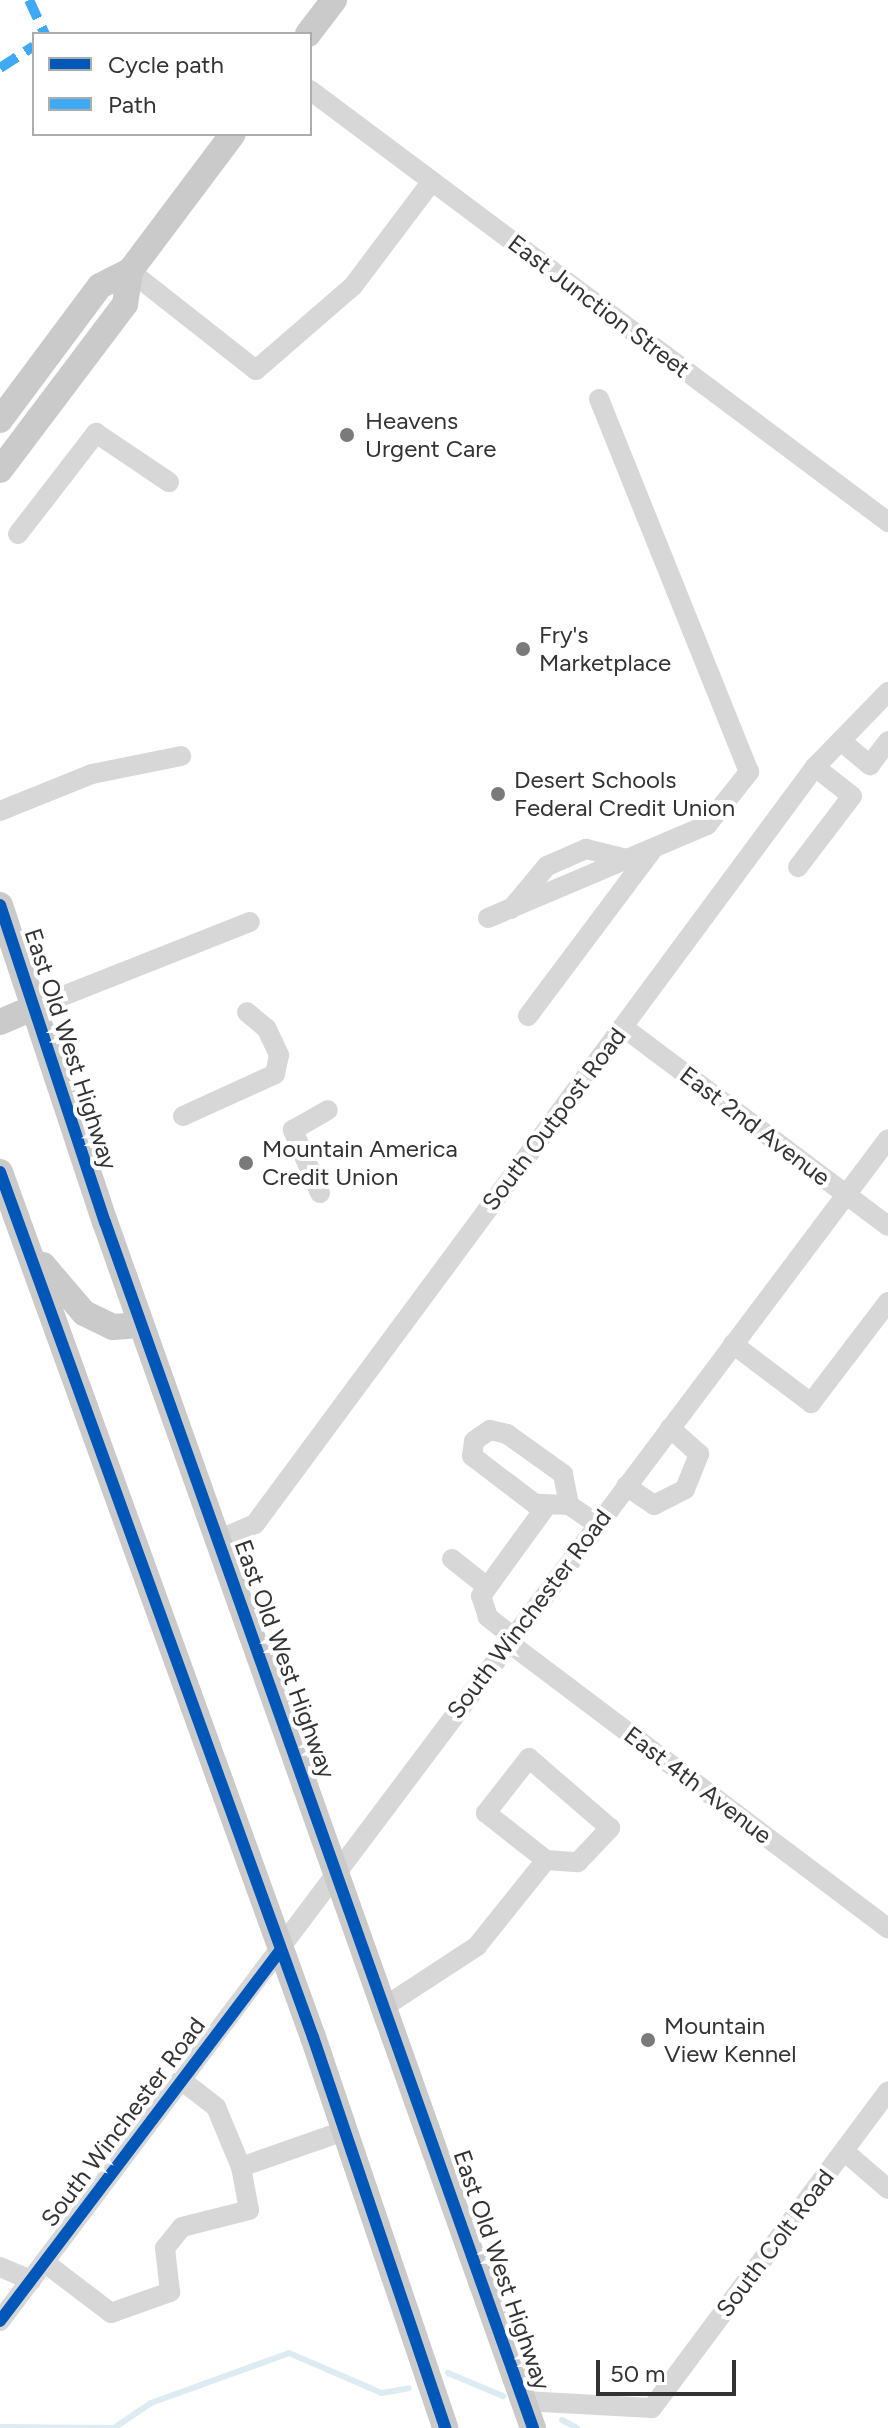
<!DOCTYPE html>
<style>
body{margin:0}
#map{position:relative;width:888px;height:2428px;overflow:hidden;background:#fff;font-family:Figtree,sans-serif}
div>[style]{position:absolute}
.stream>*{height:6px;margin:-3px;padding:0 3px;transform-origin:3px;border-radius:3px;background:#ddebf3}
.minor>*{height:20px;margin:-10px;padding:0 10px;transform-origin:10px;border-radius:10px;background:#d7d7d7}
.major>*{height:26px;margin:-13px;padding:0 13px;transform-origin:13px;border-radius:13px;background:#cacaca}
.quiet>*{height:10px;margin-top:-5px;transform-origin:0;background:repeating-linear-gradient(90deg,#3fa9f5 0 20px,transparent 0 30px)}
.cycleway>*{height:12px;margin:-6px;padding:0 6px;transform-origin:6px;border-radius:6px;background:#0057b8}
.dots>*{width:22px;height:22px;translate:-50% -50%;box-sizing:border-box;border:4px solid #fff;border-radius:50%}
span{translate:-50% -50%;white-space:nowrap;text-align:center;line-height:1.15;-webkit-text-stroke:8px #fff;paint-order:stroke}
.street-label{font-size:24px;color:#333}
.poi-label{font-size:24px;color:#333}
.left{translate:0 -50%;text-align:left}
.legend{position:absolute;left:32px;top:32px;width:280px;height:104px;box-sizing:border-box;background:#fff;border:2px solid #adadad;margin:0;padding:10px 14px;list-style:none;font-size:24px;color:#333}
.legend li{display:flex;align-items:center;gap:16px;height:40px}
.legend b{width:40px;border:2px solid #adadad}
.scale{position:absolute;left:596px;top:2360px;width:140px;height:36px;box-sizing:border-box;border:4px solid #333;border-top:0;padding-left:10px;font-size:24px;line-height:28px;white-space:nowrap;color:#333;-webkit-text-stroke:6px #fff;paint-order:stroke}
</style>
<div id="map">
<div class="stream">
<div style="left:448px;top:2373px;width:60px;rotate:22.7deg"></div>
<div style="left:562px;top:2420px;width:17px;rotate:28deg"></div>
<div style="left:0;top:2427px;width:114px;rotate:0.5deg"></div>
<div style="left:114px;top:2428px;width:45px;rotate:-34deg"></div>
<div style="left:151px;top:2403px;width:147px;rotate:-19.9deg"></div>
<div style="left:289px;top:2353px;width:101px;rotate:23.3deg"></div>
<div style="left:382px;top:2393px;width:27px;rotate:-10deg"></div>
</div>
<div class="minor">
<div style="left:310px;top:90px;width:722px;rotate:36.77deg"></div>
<div style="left:130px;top:271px;width:160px;rotate:38.2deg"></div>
<div style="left:256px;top:370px;width:128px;rotate:-40.9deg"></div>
<div style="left:353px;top:286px;width:131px;rotate:-53deg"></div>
<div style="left:18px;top:534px;width:128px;rotate:-52.3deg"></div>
<div style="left:96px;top:433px;width:88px;rotate:33.9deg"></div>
<div style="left:841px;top:741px;width:38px;rotate:40deg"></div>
<div style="left:870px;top:765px;width:30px;rotate:-53deg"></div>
<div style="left:0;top:811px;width:99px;rotate:-21.9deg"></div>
<div style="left:92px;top:774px;width:91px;rotate:-11.4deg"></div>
<div style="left:798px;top:867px;width:89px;rotate:-52.7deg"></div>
<div style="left:852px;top:796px;width:47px;rotate:-141.9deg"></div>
<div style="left:511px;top:909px;width:56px;rotate:-50.1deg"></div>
<div style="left:547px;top:866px;width:43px;rotate:-23.6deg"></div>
<div style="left:586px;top:849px;width:42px;rotate:13.7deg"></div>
<div style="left:488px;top:918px;width:238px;rotate:-23deg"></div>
<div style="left:707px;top:825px;width:68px;rotate:-51.6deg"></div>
<div style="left:749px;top:772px;width:402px;rotate:-111.9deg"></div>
<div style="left:35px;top:1007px;width:231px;rotate:-21.6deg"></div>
<div style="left:528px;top:1016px;width:209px;rotate:-53.2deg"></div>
<div style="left:623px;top:1027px;width:331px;rotate:36.9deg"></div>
<div style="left:183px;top:1116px;width:101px;rotate:-24.5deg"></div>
<div style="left:275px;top:1074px;width:19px;rotate:-78deg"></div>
<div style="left:279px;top:1055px;width:29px;rotate:-115deg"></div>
<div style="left:267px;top:1029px;width:26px;rotate:-140deg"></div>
<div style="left:320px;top:1193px;width:69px;rotate:-113.2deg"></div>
<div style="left:293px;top:1130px;width:40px;rotate:-29.7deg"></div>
<div style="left:733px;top:1344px;width:98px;rotate:37.1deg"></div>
<div style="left:811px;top:1403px;width:127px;rotate:-52.7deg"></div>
<div style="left:626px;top:1486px;width:34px;rotate:34deg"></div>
<div style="left:654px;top:1505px;width:35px;rotate:-27deg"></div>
<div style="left:685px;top:1489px;width:38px;rotate:-68deg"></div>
<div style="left:699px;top:1454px;width:39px;rotate:-138deg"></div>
<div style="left:569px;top:1505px;width:34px;rotate:-178deg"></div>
<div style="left:535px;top:1504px;width:79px;rotate:-142.7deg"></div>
<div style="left:472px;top:1456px;width:15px;rotate:-82deg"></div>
<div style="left:474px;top:1441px;width:19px;rotate:-35deg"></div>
<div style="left:490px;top:1430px;width:17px;rotate:13deg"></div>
<div style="left:507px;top:1434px;width:69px;rotate:35.5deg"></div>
<div style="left:563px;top:1474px;width:32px;rotate:79deg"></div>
<div style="left:569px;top:1505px;width:34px;rotate:34deg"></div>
<div style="left:218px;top:1540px;width:40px;rotate:-23.4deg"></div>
<div style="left:255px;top:1524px;width:942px;rotate:-53.51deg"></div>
<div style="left:815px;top:767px;width:105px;rotate:-45.8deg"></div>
<div style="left:452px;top:1559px;width:43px;rotate:38.5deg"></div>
<div style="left:512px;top:1636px;width:31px;rotate:-142deg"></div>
<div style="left:488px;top:1617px;width:22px;rotate:-108deg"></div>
<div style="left:481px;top:1596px;width:109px;rotate:-54deg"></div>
<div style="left:508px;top:1642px;width:476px;rotate:37deg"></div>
<div style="left:387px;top:2005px;width:108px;rotate:-33.2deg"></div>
<div style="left:477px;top:1946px;width:110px;rotate:-51.3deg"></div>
<div style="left:546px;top:1860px;width:32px;rotate:4deg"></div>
<div style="left:578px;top:1862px;width:47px;rotate:-46.7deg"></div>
<div style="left:610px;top:1828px;width:107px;rotate:-139.2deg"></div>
<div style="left:529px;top:1758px;width:70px;rotate:128deg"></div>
<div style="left:486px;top:1813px;width:76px;rotate:38.1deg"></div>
<div style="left:181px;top:2080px;width:44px;rotate:37.6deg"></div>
<div style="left:216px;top:2107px;width:65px;rotate:67.4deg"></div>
<div style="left:241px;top:2167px;width:109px;rotate:-19.3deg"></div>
<div style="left:844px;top:2151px;width:58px;rotate:40.8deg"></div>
<div style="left:44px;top:2262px;width:84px;rotate:37.3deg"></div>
<div style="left:111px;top:2313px;width:63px;rotate:-19.6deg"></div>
<div style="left:170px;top:2292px;width:44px;rotate:-96.5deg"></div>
<div style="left:165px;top:2248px;width:27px;rotate:-51deg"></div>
<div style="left:182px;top:2227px;width:69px;rotate:-14.2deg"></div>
<div style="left:249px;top:2210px;width:44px;rotate:-100.5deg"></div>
<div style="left:0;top:2267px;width:34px;rotate:23deg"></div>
<div style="left:0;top:2321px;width:1478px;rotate:-53.08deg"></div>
<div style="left:524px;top:2401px;width:128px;rotate:3.1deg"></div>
<div style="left:652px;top:2408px;width:395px;rotate:-53.3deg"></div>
</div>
<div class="major">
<div style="left:308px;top:34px;width:43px;rotate:-52.6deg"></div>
<div style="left:0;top:420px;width:167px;rotate:-53.3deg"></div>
<div style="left:100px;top:286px;width:34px;rotate:-27deg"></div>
<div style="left:130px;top:271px;width:171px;rotate:-53.1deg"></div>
<div style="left:0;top:470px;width:208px;rotate:-53deg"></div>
<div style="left:125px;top:304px;width:33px;rotate:-81deg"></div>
<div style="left:0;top:905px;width:334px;rotate:71.7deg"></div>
<div style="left:105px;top:1222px;width:1280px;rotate:70.46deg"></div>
<div style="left:0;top:1022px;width:38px;rotate:-23deg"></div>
<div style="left:0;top:1172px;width:920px;rotate:70.11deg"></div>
<div style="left:313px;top:2037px;width:413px;rotate:71.3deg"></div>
<div style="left:43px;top:1265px;width:63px;rotate:49.5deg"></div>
<div style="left:84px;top:1313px;width:32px;rotate:26deg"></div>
<div style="left:113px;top:1327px;width:28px;rotate:-4deg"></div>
</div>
<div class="quiet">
<div style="left:29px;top:0;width:38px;rotate:65deg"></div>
<div style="left:0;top:68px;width:40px;rotate:-32.9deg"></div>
</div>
<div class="cycleway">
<div style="left:0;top:905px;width:334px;rotate:71.7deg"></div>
<div style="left:105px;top:1222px;width:1280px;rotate:70.46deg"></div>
<div style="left:0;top:1172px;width:920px;rotate:70.11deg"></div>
<div style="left:313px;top:2037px;width:413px;rotate:71.3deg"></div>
<div style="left:0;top:2321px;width:465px;rotate:-52.9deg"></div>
</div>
<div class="dots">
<div style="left:347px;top:435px;background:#7a7a7a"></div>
<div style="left:523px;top:649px;background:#7a7a7a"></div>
<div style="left:498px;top:794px;background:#7a7a7a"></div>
<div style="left:246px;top:1163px;background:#7a7a7a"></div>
<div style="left:648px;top:2040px;background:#7a7a7a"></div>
</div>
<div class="street-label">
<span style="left:599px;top:306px;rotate:37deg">East Junction Street</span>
<span style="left:71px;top:1049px;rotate:72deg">East Old West Highway</span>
<span style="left:554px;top:1119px;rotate:-53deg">South Outpost Road</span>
<span style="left:755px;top:1126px;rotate:37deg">East 2nd Avenue</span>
<span style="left:529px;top:1614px;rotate:-53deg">South Winchester Road</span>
<span style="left:285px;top:1659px;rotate:70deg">East Old West Highway</span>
<span style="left:698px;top:1785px;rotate:37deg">East 4th Avenue</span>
<span style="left:123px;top:2122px;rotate:-53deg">South Winchester Road</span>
<span style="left:775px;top:2243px;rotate:-53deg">South Colt Road</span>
<span style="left:502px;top:2270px;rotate:71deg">East Old West Highway</span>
</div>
<div class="poi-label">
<span class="left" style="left:365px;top:435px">Heavens<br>Urgent Care</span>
<span class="left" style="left:539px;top:649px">Fry's<br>Marketplace</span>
<span class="left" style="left:514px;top:794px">Desert Schools<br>Federal Credit Union</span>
<span class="left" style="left:262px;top:1163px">Mountain America<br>Credit Union</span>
<span class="left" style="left:664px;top:2040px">Mountain<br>View Kennel</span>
</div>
<ul class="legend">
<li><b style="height:10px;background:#0057b8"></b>Cycle path</li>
<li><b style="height:10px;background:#3fa9f5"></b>Path</li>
</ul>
<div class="scale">50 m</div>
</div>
